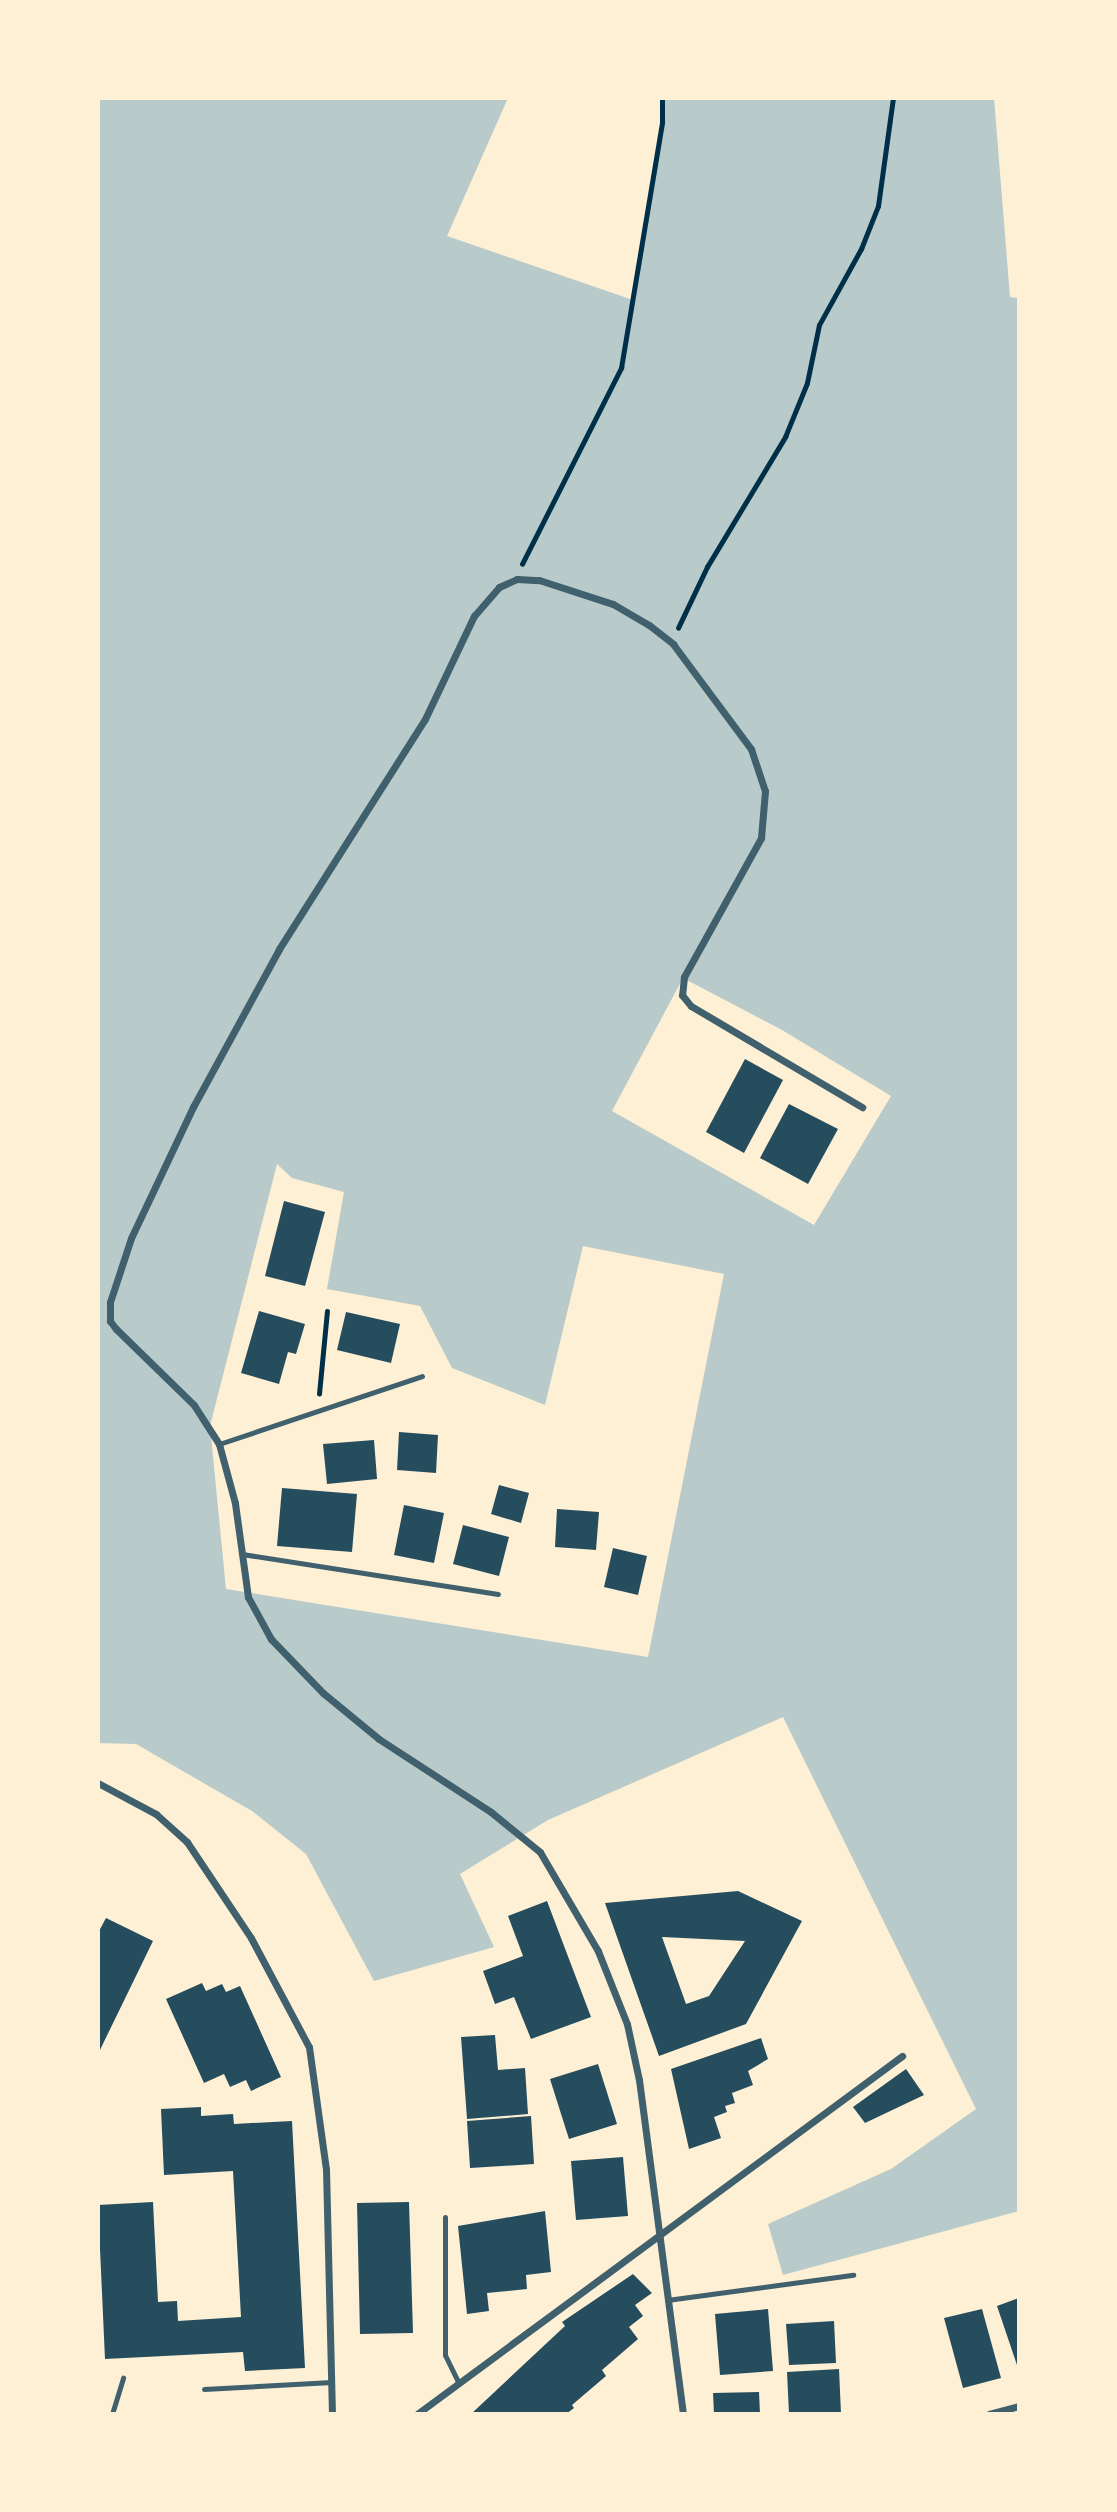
<!DOCTYPE html>
<style>
body{margin:0}
#map{position:relative;width:1117px;height:2512px;overflow:hidden;background:#fdf0d5;font-family:"Alegreya Sans",sans-serif}
div>[style]{position:absolute}
.green>*{inset:0;background:#b9caca}
.building>*{inset:0;background:#264d5e}
.path>*{height:4.5px;margin:-2.25px;padding:0 2.25px;transform-origin:2.25px;border-radius:2.25px;background:#003049}
.service>*{height:5px;margin:-2.5px;padding:0 2.5px;transform-origin:2.5px;border-radius:2.5px;background:#3f606c}
.minor>*{height:7px;margin:-3.5px;padding:0 3.5px;transform-origin:3.5px;border-radius:3.5px;background:#3f606c}
span{translate:-50% -50%;white-space:nowrap;text-align:center;line-height:1.15;-webkit-text-stroke:7px #fdf0d5;paint-order:stroke}
.frame{position:absolute;inset:0;border:100px solid #fdf0d5;pointer-events:none}
</style>
<div id="map">
<div class="green">
<div style="clip-path:polygon(evenodd,98px 98px,508px 98px,447px 236px,633px 300px,662px 122px,662px 98px,994px 98px,1010px 297px,1019px 298px,1019px 2211px,783px 2275px,768px 2224px,891px 2169px,976px 2109px,783px 1717px,548px 1820px,460px 1874px,494px 1947px,374px 1981px,306px 1854px,252px 1811px,136px 1744px,98px 1743px,98px 98px,683px 978px,782px 1030px,891px 1096px,814px 1225px,612px 1111px,683px 978px,98px 98px,277px 1164px,292px 1178px,344px 1192px,327px 1289px,420px 1306px,452px 1368px,545px 1405px,583px 1246px,724px 1274px,648px 1657px,226px 1589px,210px 1426px,277px 1164px)"></div>
</div>
<div class="building">
<div style="clip-path:polygon(745px 1059px,783px 1080px,744px 1153px,706px 1132px)"></div>
<div style="clip-path:polygon(789px 1104px,838px 1129px,808px 1184px,760px 1158px)"></div>
<div style="clip-path:polygon(284px 1201px,325px 1212px,305px 1286px,265px 1276px)"></div>
<div style="clip-path:polygon(259px 1311px,305px 1324px,296px 1354px,288px 1352px,279px 1384px,241px 1373px)"></div>
<div style="clip-path:polygon(346px 1312px,400px 1324px,391px 1363px,337px 1350px)"></div>
<div style="clip-path:polygon(399px 1432px,438px 1435px,436px 1473px,397px 1470px)"></div>
<div style="clip-path:polygon(374px 1440px,377px 1479px,327px 1484px,323px 1444px)"></div>
<div style="clip-path:polygon(499px 1485px,529px 1493px,521px 1523px,491px 1514px)"></div>
<div style="clip-path:polygon(282px 1488px,357px 1494px,352px 1552px,277px 1546px)"></div>
<div style="clip-path:polygon(404px 1505px,444px 1513px,434px 1563px,394px 1555px)"></div>
<div style="clip-path:polygon(557px 1509px,599px 1512px,596px 1550px,555px 1547px)"></div>
<div style="clip-path:polygon(463px 1525px,509px 1537px,499px 1576px,453px 1564px)"></div>
<div style="clip-path:polygon(613px 1548px,647px 1556px,638px 1595px,604px 1587px)"></div>
<div style="clip-path:polygon(evenodd,738px 1891px,802px 1921px,746px 2024px,659px 2056px,605px 1903px,738px 1891px,662px 1937px,745px 1941px,709px 1996px,686px 2004px,662px 1937px)"></div>
<div style="clip-path:polygon(547px 1901px,591px 2017px,531px 2039px,514px 1997px,495px 2004px,483px 1971px,523px 1956px,508px 1916px)"></div>
<div style="clip-path:polygon(106px 1918px,153px 1941px,98px 2054px,98px 1933px)"></div>
<div style="clip-path:polygon(202px 1983px,206px 1991px,222px 1984px,226px 1992px,240px 1986px,281px 2077px,251px 2091px,246px 2080px,230px 2087px,224px 2074px,204px 2083px,166px 1999px)"></div>
<div style="clip-path:polygon(495px 2035px,498px 2070px,525px 2068px,528px 2114px,467px 2119px,461px 2037px)"></div>
<div style="clip-path:polygon(761px 2038px,768px 2059px,748px 2071px,753px 2085px,732px 2093px,735px 2103px,725px 2106px,727px 2112px,714px 2117px,721px 2138px,689px 2149px,671px 2069px)"></div>
<div style="clip-path:polygon(598px 2064px,617px 2124px,569px 2139px,550px 2079px)"></div>
<div style="clip-path:polygon(906px 2069px,924px 2095px,865px 2123px,853px 2107px)"></div>
<div style="clip-path:polygon(201px 2107px,201px 2116px,233px 2114px,234px 2124px,292px 2121px,305px 2368px,245px 2371px,243px 2352px,105px 2359px,98px 2205px,153px 2202px,158px 2302px,177px 2301px,178px 2321px,241px 2317px,233px 2171px,164px 2175px,161px 2109px)"></div>
<div style="clip-path:polygon(531px 2116px,534px 2164px,470px 2168px,467px 2121px)"></div>
<div style="clip-path:polygon(623px 2157px,628px 2216px,576px 2220px,571px 2161px)"></div>
<div style="clip-path:polygon(409px 2202px,413px 2333px,360px 2334px,357px 2203px)"></div>
<div style="clip-path:polygon(545px 2211px,551px 2272px,526px 2275px,527px 2289px,487px 2293px,489px 2311px,467px 2314px,458px 2226px)"></div>
<div style="clip-path:polygon(633px 2274px,652px 2293px,635px 2305px,643px 2316px,629px 2327px,638px 2339px,602px 2370px,606px 2376px,572px 2405px,574px 2408px,566px 2414px,471px 2414px,565px 2326px,562px 2322px)"></div>
<div style="clip-path:polygon(1019px 2298px,1019px 2371px,997px 2306px)"></div>
<div style="clip-path:polygon(768px 2309px,773px 2371px,720px 2375px,715px 2314px)"></div>
<div style="clip-path:polygon(982px 2309px,1001px 2378px,963px 2388px,944px 2318px)"></div>
<div style="clip-path:polygon(834px 2321px,836px 2363px,789px 2365px,786px 2324px)"></div>
<div style="clip-path:polygon(839px 2369px,841px 2414px,789px 2414px,787px 2372px)"></div>
<div style="clip-path:polygon(759px 2392px,760px 2414px,714px 2414px,713px 2393px)"></div>
</div>
<div class="path">
<div style="left:522px;top:564px;width:220px;rotate:-63.2deg"></div>
<div style="left:621px;top:368px;width:249px;rotate:-80.5deg"></div>
<div style="left:662px;top:122px;width:24px;rotate:-90deg"></div>
<div style="left:678px;top:628px;width:68px;rotate:-64.6deg"></div>
<div style="left:707px;top:567px;width:152px;rotate:-59deg"></div>
<div style="left:785px;top:437px;width:58px;rotate:-67.8deg"></div>
<div style="left:807px;top:383px;width:59px;rotate:-78.3deg"></div>
<div style="left:819px;top:325px;width:87px;rotate:-61.1deg"></div>
<div style="left:861px;top:249px;width:46px;rotate:-68.4deg"></div>
<div style="left:878px;top:206px;width:109px;rotate:-82.1deg"></div>
<div style="left:319px;top:1394px;width:83px;rotate:-84.5deg"></div>
</div>
<div class="service">
<div style="left:219px;top:1444px;width:214px;rotate:-18.5deg"></div>
<div style="left:242px;top:1554px;width:259px;rotate:8.9deg"></div>
<div style="left:445px;top:2217px;width:138px;rotate:90deg"></div>
<div style="left:445px;top:2355px;width:30px;rotate:64deg"></div>
<div style="left:667px;top:2300px;width:188px;rotate:-7.7deg"></div>
<div style="left:204px;top:2389px;width:128px;rotate:-3.1deg"></div>
<div style="left:112px;top:2414px;width:38px;rotate:-73deg"></div>
</div>
<div class="minor">
<div style="left:98px;top:1783px;width:66px;rotate:28.1deg"></div>
<div style="left:156px;top:1814px;width:42px;rotate:42.1deg"></div>
<div style="left:187px;top:1842px;width:115px;rotate:56.3deg"></div>
<div style="left:251px;top:1938px;width:123px;rotate:62deg"></div>
<div style="left:309px;top:2047px;width:123px;rotate:82.1deg"></div>
<div style="left:326px;top:2169px;width:245px;rotate:88.6deg"></div>
<div style="left:417px;top:2414px;width:603px;rotate:-36.43deg"></div>
<div style="left:683px;top:2414px;width:337px;rotate:-97.5deg"></div>
<div style="left:639px;top:2080px;width:57px;rotate:-102.1deg"></div>
<div style="left:627px;top:2024px;width:79px;rotate:-111.7deg"></div>
<div style="left:598px;top:1951px;width:115px;rotate:-120.4deg"></div>
<div style="left:540px;top:1852px;width:63px;rotate:-140.8deg"></div>
<div style="left:491px;top:1812px;width:134px;rotate:-146.9deg"></div>
<div style="left:379px;top:1739px;width:72px;rotate:-140.6deg"></div>
<div style="left:323px;top:1693px;width:75px;rotate:-133.9deg"></div>
<div style="left:271px;top:1639px;width:48px;rotate:-118.7deg"></div>
<div style="left:248px;top:1597px;width:95px;rotate:-97.9deg"></div>
<div style="left:235px;top:1503px;width:61px;rotate:-105.2deg"></div>
<div style="left:219px;top:1444px;width:46px;rotate:-122.7deg"></div>
<div style="left:194px;top:1405px;width:109px;rotate:-135.7deg"></div>
<div style="left:116px;top:1329px;width:10px;rotate:-127deg"></div>
<div style="left:110px;top:1321px;width:19px;rotate:-90deg"></div>
<div style="left:110px;top:1302px;width:67px;rotate:-71.8deg"></div>
<div style="left:131px;top:1238px;width:145px;rotate:-64.7deg"></div>
<div style="left:193px;top:1107px;width:180px;rotate:-61.4deg"></div>
<div style="left:279px;top:949px;width:272px;rotate:-57.6deg"></div>
<div style="left:425px;top:719px;width:114px;rotate:-64.6deg"></div>
<div style="left:474px;top:616px;width:38px;rotate:-49deg"></div>
<div style="left:499px;top:587px;width:20px;rotate:-24deg"></div>
<div style="left:517px;top:579px;width:22px;rotate:3deg"></div>
<div style="left:539px;top:580px;width:78px;rotate:18deg"></div>
<div style="left:613px;top:604px;width:42px;rotate:30.3deg"></div>
<div style="left:649px;top:625px;width:31px;rotate:38deg"></div>
<div style="left:673px;top:644px;width:131px;rotate:53.4deg"></div>
<div style="left:751px;top:749px;width:44px;rotate:71.6deg"></div>
<div style="left:765px;top:791px;width:47px;rotate:94.9deg"></div>
<div style="left:761px;top:838px;width:159px;rotate:119deg"></div>
<div style="left:684px;top:977px;width:18px;rotate:96deg"></div>
<div style="left:682px;top:995px;width:14px;rotate:51deg"></div>
<div style="left:691px;top:1006px;width:199px;rotate:30.6deg"></div>
<div style="left:989px;top:2414px;width:31px;rotate:-15deg"></div>
</div>
<div class="frame"></div>
</div>
